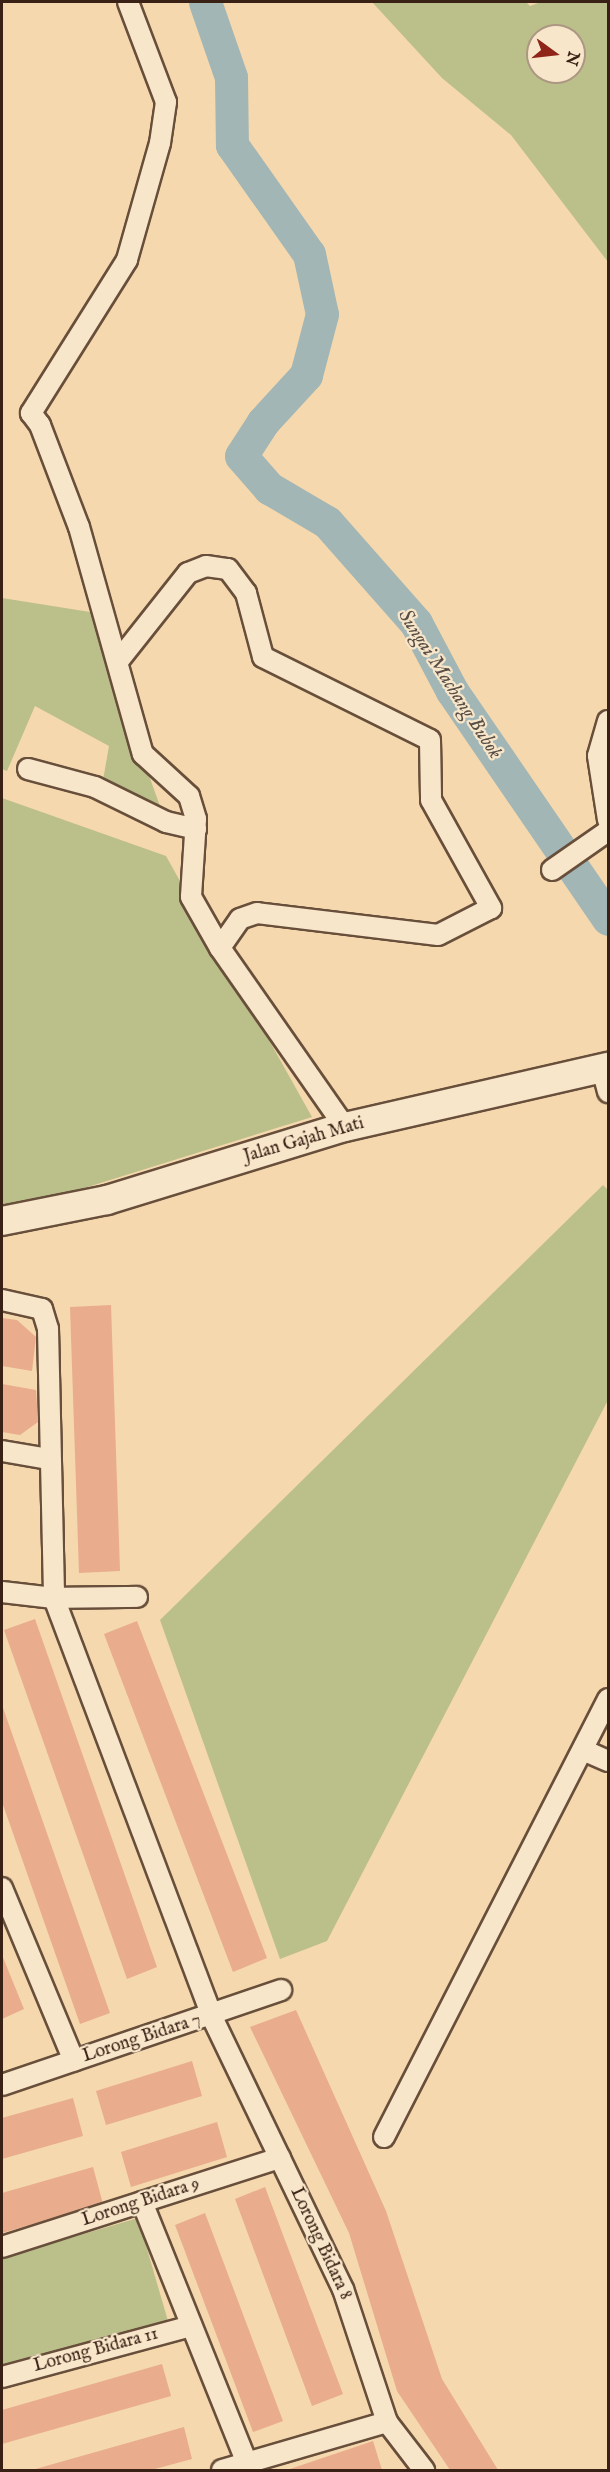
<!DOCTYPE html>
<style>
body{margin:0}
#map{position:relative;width:610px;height:2472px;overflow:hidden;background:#f5d8ad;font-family:"IM FELL English",serif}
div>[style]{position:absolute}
.green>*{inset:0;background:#bbbf8a}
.river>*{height:33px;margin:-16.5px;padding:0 16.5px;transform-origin:16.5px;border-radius:16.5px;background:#a2b6b6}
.building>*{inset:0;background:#e9ac8c}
.roads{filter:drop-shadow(2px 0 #684f3b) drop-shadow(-2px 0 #684f3b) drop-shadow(0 2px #684f3b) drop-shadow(0 -2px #684f3b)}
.street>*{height:20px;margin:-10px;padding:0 10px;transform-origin:10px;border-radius:10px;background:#f8e6ca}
.secondary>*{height:28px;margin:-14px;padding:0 14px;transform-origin:14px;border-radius:14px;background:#f8e6ca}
span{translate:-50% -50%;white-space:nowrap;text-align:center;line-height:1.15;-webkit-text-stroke:4.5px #f8e6ca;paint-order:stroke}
.street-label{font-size:18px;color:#392115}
.water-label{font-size:20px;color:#584e45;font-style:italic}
.frame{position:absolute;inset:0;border:3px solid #392115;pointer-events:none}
.north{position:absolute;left:526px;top:24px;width:60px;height:60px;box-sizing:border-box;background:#f8e6ca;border:2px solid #ac9782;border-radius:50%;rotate:105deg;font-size:16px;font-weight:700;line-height:24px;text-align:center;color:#392115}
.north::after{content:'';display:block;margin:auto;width:21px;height:27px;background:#8f2418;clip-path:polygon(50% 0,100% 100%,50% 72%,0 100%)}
</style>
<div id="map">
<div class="green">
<div style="clip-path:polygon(evenodd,372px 2px,526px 2px,530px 6px,541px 2px,608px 2px,608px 262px,511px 135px,442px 78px,372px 2px,538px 36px,574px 36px,574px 72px,538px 72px,538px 36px)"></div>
<div style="clip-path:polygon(2px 598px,90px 612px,169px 831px,99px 803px,109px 746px,35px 706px,7px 771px,2px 769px)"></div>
<div style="clip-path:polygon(2px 798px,166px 856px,312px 1117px,17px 1209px,2px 1209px)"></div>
<div style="clip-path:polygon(603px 1185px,608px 1190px,608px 1400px,327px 1941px,280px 1959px,160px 1620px)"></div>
<div style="clip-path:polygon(138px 2218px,168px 2321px,2px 2369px,2px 2258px)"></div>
</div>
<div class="river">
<div style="left:205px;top:2px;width:79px;rotate:70.9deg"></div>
<div style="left:231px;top:77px;width:68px;rotate:89.2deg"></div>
<div style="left:232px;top:145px;width:133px;rotate:54.8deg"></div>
<div style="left:309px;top:254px;width:61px;rotate:77.8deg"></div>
<div style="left:322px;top:314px;width:63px;rotate:104.7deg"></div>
<div style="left:306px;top:375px;width:64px;rotate:132.5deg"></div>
<div style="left:263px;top:422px;width:40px;rotate:122.9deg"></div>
<div style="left:241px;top:456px;width:43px;rotate:48.8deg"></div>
<div style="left:269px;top:488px;width:67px;rotate:30.4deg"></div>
<div style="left:327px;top:522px;width:135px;rotate:48.6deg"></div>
<div style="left:416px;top:623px;width:77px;rotate:62.1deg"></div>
<div style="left:452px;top:691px;width:276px;rotate:55.6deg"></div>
</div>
<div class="building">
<div style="clip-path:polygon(111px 1305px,120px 1571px,79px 1573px,70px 1307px)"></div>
<div style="clip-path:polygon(2px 1318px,17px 1320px,36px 1337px,32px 1371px,2px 1366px)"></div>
<div style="clip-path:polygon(2px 1384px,36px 1390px,38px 1422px,20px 1435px,2px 1432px)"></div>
<div style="clip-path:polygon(35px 1619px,157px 1967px,127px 1979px,4px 1630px)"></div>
<div style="clip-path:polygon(137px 1621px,267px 1958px,233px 1972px,104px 1634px)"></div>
<div style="clip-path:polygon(2px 1705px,110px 2013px,80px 2024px,2px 1802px)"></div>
<div style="clip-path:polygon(2px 1955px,24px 2009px,2px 2019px)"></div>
<div style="clip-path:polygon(296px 2010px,386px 2211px,442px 2379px,498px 2470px,450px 2470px,397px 2391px,349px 2233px,250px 2027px)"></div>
<div style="clip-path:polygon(192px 2061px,202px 2096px,106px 2125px,96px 2091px)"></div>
<div style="clip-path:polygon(73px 2098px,83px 2136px,2px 2159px,2px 2118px)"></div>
<div style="clip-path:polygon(217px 2122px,227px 2157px,131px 2187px,121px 2152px)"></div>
<div style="clip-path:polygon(93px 2167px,103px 2204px,2px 2233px,2px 2193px)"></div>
<div style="clip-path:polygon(265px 2187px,343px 2394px,312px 2406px,235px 2199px)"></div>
<div style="clip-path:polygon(205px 2213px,283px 2421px,253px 2432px,175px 2225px)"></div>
<div style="clip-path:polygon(162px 2364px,171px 2396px,2px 2444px,2px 2410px)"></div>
<div style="clip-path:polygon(184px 2427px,192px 2459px,151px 2470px,32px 2470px)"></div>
<div style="clip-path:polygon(373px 2441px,382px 2470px,287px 2470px)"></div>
</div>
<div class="roads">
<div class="street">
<div style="left:128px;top:2px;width:107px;rotate:69.2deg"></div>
<div style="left:166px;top:102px;width:41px;rotate:98.3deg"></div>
<div style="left:160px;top:143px;width:122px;rotate:105.8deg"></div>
<div style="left:127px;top:260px;width:181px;rotate:122.1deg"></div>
<div style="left:31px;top:413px;width:15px;rotate:53deg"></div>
<div style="left:40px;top:425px;width:109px;rotate:69.1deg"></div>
<div style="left:79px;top:527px;width:236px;rotate:74.3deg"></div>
<div style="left:143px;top:754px;width:62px;rotate:42.4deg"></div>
<div style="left:189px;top:796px;width:24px;rotate:73deg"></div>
<div style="left:196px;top:819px;width:78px;rotate:93.7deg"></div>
<div style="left:191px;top:897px;width:59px;rotate:60.4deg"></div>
<div style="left:220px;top:948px;width:218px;rotate:55.1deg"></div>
<div style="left:119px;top:660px;width:111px;rotate:-51.6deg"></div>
<div style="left:188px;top:573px;width:19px;rotate:-21deg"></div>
<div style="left:206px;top:566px;width:22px;rotate:8deg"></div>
<div style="left:228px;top:569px;width:30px;rotate:53deg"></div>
<div style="left:246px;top:593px;width:66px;rotate:75.1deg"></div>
<div style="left:263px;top:657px;width:186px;rotate:26.4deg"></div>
<div style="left:430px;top:740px;width:60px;rotate:89deg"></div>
<div style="left:431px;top:800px;width:124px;rotate:60.9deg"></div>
<div style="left:491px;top:908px;width:59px;rotate:153deg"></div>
<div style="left:438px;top:935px;width:182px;rotate:-173.1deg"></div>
<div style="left:257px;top:913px;width:18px;rotate:161deg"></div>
<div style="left:240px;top:919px;width:35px;rotate:125deg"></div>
<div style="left:608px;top:721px;width:36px;rotate:106deg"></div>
<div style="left:598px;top:756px;width:65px;rotate:81.1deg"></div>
<div style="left:28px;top:769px;width:69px;rotate:15deg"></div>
<div style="left:95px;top:787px;width:79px;rotate:26.2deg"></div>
<div style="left:166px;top:822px;width:31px;rotate:13deg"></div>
<div style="left:552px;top:870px;width:68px;rotate:-34.9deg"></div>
<div style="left:602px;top:1069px;width:24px;rotate:75deg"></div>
<div style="left:2px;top:1300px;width:41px;rotate:12.7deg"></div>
<div style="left:42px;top:1309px;width:21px;rotate:73deg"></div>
<div style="left:48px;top:1329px;width:269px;rotate:88.7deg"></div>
<div style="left:54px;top:1598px;width:448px;rotate:69.3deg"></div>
<div style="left:212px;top:2017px;width:302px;rotate:64.3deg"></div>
<div style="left:343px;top:2289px;width:140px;rotate:71.7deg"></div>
<div style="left:387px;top:2422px;width:61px;rotate:52.4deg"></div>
<div style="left:2px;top:1451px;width:48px;rotate:9.7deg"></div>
<div style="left:2px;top:1592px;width:52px;rotate:6.6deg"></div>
<div style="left:54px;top:1598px;width:83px;rotate:-0.7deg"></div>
<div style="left:583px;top:1750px;width:27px;rotate:24deg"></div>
<div style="left:2px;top:1888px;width:187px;rotate:67.4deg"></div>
<div style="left:2px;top:2085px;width:295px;rotate:-18.8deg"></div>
<div style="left:384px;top:2137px;width:492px;rotate:-62.9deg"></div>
<div style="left:142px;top:2202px;width:281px;rotate:68.1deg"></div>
<div style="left:2px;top:2247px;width:292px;rotate:-17.8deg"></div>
<div style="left:2px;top:2377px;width:196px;rotate:-15.1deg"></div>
<div style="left:222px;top:2470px;width:172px;rotate:-16.2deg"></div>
</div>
<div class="secondary">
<div style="left:2px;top:1221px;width:107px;rotate:-11.3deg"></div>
<div style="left:107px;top:1200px;width:249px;rotate:-17.1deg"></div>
<div style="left:345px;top:1127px;width:270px;rotate:-12.9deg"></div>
</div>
</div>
<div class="street-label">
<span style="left:304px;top:1141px;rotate:-16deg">Jalan Gajah Mati</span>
<span style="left:142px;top:2039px;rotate:-18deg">Lorong Bidara 7</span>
<span style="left:141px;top:2203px;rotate:-18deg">Lorong Bidara 9</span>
<span style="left:320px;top:2244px;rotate:65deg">Lorong Bidara 8</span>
<span style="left:96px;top:2351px;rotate:-15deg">Lorong Bidara 11</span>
</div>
<div class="water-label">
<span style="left:450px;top:684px;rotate:57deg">Sungai Machang Bubok</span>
</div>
<div class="frame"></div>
<div class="north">N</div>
</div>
